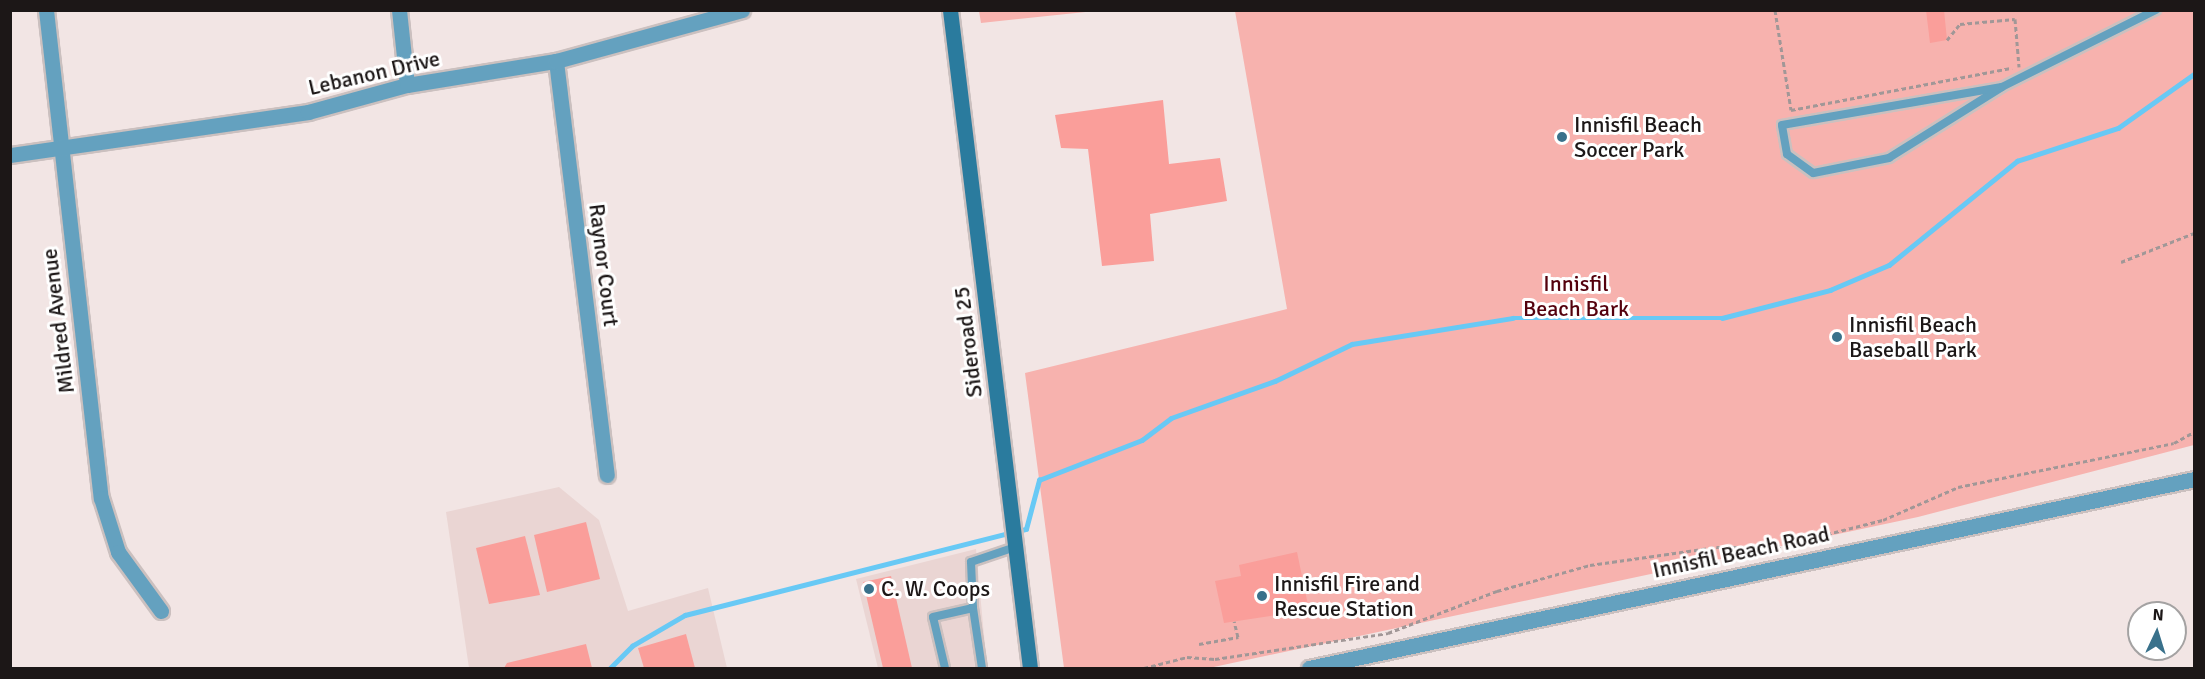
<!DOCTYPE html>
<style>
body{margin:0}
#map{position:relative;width:2205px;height:679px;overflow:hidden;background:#f2e5e4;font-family:Signika,sans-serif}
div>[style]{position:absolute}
.built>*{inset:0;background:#ead5d3}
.green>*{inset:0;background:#f7b2ae}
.stream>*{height:4.5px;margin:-2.25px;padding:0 2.25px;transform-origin:2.25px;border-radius:2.25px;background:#68c9f5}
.building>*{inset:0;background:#fa9e9a}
.path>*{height:3px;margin-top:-1.5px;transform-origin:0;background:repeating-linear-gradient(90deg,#a19797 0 4.5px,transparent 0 7.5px)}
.roads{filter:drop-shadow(2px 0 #cbc0bf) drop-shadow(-2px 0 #cbc0bf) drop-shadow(0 2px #cbc0bf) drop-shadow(0 -2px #cbc0bf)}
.service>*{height:8px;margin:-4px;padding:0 4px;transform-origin:4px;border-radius:4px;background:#64a1bf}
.minor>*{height:15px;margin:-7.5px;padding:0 7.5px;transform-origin:7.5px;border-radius:7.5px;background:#64a1bf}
.tertiary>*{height:15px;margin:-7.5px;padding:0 7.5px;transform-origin:7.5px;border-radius:7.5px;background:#64a1bf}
.secondary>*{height:15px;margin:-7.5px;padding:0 7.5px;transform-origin:7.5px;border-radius:7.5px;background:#2a7b9e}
.dots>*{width:16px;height:16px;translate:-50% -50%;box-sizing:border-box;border:3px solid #fff;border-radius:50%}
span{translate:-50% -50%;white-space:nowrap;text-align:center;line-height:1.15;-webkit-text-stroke:6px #fff;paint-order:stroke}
.street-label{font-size:22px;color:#1c1717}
.poi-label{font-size:22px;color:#1c1717}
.left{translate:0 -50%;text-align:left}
.park-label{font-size:22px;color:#54010d}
.frame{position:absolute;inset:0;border:12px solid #1c1717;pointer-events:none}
.north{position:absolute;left:2127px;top:601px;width:60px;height:60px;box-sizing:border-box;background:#fff;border:2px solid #a4a2a2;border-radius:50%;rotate:4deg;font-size:16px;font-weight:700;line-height:24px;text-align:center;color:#1c1717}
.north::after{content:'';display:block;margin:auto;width:21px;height:27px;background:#39718b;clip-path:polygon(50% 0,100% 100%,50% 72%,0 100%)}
</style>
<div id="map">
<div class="built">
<div style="clip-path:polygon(559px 487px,599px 520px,628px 611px,708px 588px,727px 668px,469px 668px,446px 512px)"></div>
<div style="clip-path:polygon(976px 549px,987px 668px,878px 668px,856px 579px)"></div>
</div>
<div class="green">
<div style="clip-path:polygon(979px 11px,979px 10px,1095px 11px,981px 23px)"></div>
<div style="clip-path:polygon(1235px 11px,2194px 11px,2194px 445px,1918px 517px,1209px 668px,1064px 668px,1025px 373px,1287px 309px)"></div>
</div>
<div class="stream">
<div style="left:1018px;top:531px;width:8px;rotate:-14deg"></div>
<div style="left:1026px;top:529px;width:51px;rotate:-75.1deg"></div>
<div style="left:1039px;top:480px;width:110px;rotate:-21.2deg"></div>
<div style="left:1142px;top:440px;width:36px;rotate:-37deg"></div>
<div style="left:1171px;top:418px;width:110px;rotate:-19.6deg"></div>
<div style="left:1275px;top:381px;width:85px;rotate:-25.7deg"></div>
<div style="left:1352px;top:344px;width:163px;rotate:-9.2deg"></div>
<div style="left:1513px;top:318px;width:209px"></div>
<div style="left:1722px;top:318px;width:112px;rotate:-14.5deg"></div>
<div style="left:1830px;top:290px;width:64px;rotate:-23deg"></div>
<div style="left:1889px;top:265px;width:165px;rotate:-39.1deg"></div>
<div style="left:2017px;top:161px;width:106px;rotate:-18.1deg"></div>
<div style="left:2118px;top:128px;width:93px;rotate:-35.4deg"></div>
<div style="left:610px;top:668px;width:31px;rotate:-45deg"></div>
<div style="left:632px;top:646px;width:61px;rotate:-30.3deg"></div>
<div style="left:685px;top:615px;width:334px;rotate:-14.2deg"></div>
</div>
<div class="building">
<div style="clip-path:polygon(1926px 10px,1944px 10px,1947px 40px,1930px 43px)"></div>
<div style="clip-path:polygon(1163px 100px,1169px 164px,1220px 158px,1227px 201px,1150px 214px,1154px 261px,1102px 266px,1088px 149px,1061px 148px,1055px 115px)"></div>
<div style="clip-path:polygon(586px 522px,600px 579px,547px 592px,534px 535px)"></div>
<div style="clip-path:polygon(525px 536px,540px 595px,489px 604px,476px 548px)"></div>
<div style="clip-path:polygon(1297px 552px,1309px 610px,1224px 623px,1215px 581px,1241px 576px,1239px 565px)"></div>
<div style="clip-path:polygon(891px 576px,912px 668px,883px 668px,863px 582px)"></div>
<div style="clip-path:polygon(686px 634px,695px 668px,644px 668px,638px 648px)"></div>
<div style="clip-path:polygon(586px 644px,592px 668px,504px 668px,507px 663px)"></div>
</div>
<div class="path">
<div style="left:1775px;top:10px;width:101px;rotate:80.9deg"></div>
<div style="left:1791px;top:110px;width:225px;rotate:-10.8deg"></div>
<div style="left:1947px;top:40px;width:21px;rotate:-51deg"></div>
<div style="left:1960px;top:24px;width:55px;rotate:-5.2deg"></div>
<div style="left:2015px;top:19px;width:48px;rotate:85.2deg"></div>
<div style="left:2121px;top:262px;width:79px;rotate:-21.7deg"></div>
<div style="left:1199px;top:644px;width:40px;rotate:-10deg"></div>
<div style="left:1238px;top:637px;width:16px;rotate:-104deg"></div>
<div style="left:1144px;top:668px;width:44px;rotate:-14.3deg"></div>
<div style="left:1187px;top:657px;width:28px;rotate:4deg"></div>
<div style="left:1215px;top:659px;width:175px;rotate:-8.5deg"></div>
<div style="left:1388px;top:633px;width:117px;rotate:-21.1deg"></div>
<div style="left:1497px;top:591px;width:97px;rotate:-15.6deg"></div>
<div style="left:1590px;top:565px;width:128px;rotate:-8.1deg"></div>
<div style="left:1717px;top:547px;width:59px"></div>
<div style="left:1776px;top:547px;width:110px;rotate:-14.2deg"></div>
<div style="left:1883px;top:520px;width:82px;rotate:-23.7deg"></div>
<div style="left:1958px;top:487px;width:220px;rotate:-11.5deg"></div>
<div style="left:2174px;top:443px;width:23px;rotate:-29deg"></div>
</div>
<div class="roads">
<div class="service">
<div style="left:2002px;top:87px;width:133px;rotate:147.9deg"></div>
<div style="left:1889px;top:158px;width:77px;rotate:168.8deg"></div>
<div style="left:1813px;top:173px;width:32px;rotate:-144deg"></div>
<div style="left:1787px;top:154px;width:29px;rotate:-100deg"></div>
<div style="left:1782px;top:125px;width:223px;rotate:-9.8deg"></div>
<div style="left:2002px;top:87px;width:172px;rotate:-26.6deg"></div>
<div style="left:973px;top:608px;width:61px;rotate:81.5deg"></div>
<div style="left:945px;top:668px;width:52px;rotate:-103.2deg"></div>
<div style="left:933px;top:617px;width:41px;rotate:-12.7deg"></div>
<div style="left:973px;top:608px;width:46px;rotate:-92.5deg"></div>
<div style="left:971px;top:562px;width:46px;rotate:-18.8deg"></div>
</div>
<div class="minor">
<div style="left:46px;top:10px;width:491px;rotate:83.6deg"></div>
<div style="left:101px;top:498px;width:57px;rotate:72.5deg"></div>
<div style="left:118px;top:552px;width:73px;rotate:53.9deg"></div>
<div style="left:399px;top:10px;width:75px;rotate:83.9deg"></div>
<div style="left:556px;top:61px;width:417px;rotate:83deg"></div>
<div style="left:10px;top:155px;width:301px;rotate:-8.2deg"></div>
<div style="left:308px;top:112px;width:103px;rotate:-15.3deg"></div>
<div style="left:407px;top:85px;width:151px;rotate:-9.2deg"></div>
<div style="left:556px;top:61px;width:193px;rotate:-15.3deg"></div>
</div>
<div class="tertiary">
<div style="left:1309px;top:668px;width:905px;rotate:-12.05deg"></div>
</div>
<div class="secondary">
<div style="left:950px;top:10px;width:663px;rotate:83.07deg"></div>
</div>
</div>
<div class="dots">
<div style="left:1562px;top:137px;background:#39718b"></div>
<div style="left:1837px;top:337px;background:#39718b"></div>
<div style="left:869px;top:589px;background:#39718b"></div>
<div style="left:1262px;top:596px;background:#39718b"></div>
</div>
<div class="street-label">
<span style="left:374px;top:73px;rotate:-13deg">Lebanon Drive</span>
<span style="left:604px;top:265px;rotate:83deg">Raynor Court</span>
<span style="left:58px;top:321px;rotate:-97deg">Mildred Avenue</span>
<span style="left:968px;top:342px;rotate:-97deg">Sideroad 25</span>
<span style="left:1741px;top:552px;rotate:-12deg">Innisfil Beach Road</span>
</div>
<div class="poi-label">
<span class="left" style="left:1574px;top:137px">Innisfil Beach<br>Soccer Park</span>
<span class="left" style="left:1849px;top:337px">Innisfil Beach<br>Baseball Park</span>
<span class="left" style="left:1274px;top:596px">Innisfil Fire and<br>Rescue Station</span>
<span class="left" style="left:881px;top:589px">C. W. Coops</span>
</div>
<div class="park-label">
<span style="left:1576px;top:296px">Innisfil<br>Beach Bark</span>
</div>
<div class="frame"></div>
<div class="north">N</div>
</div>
